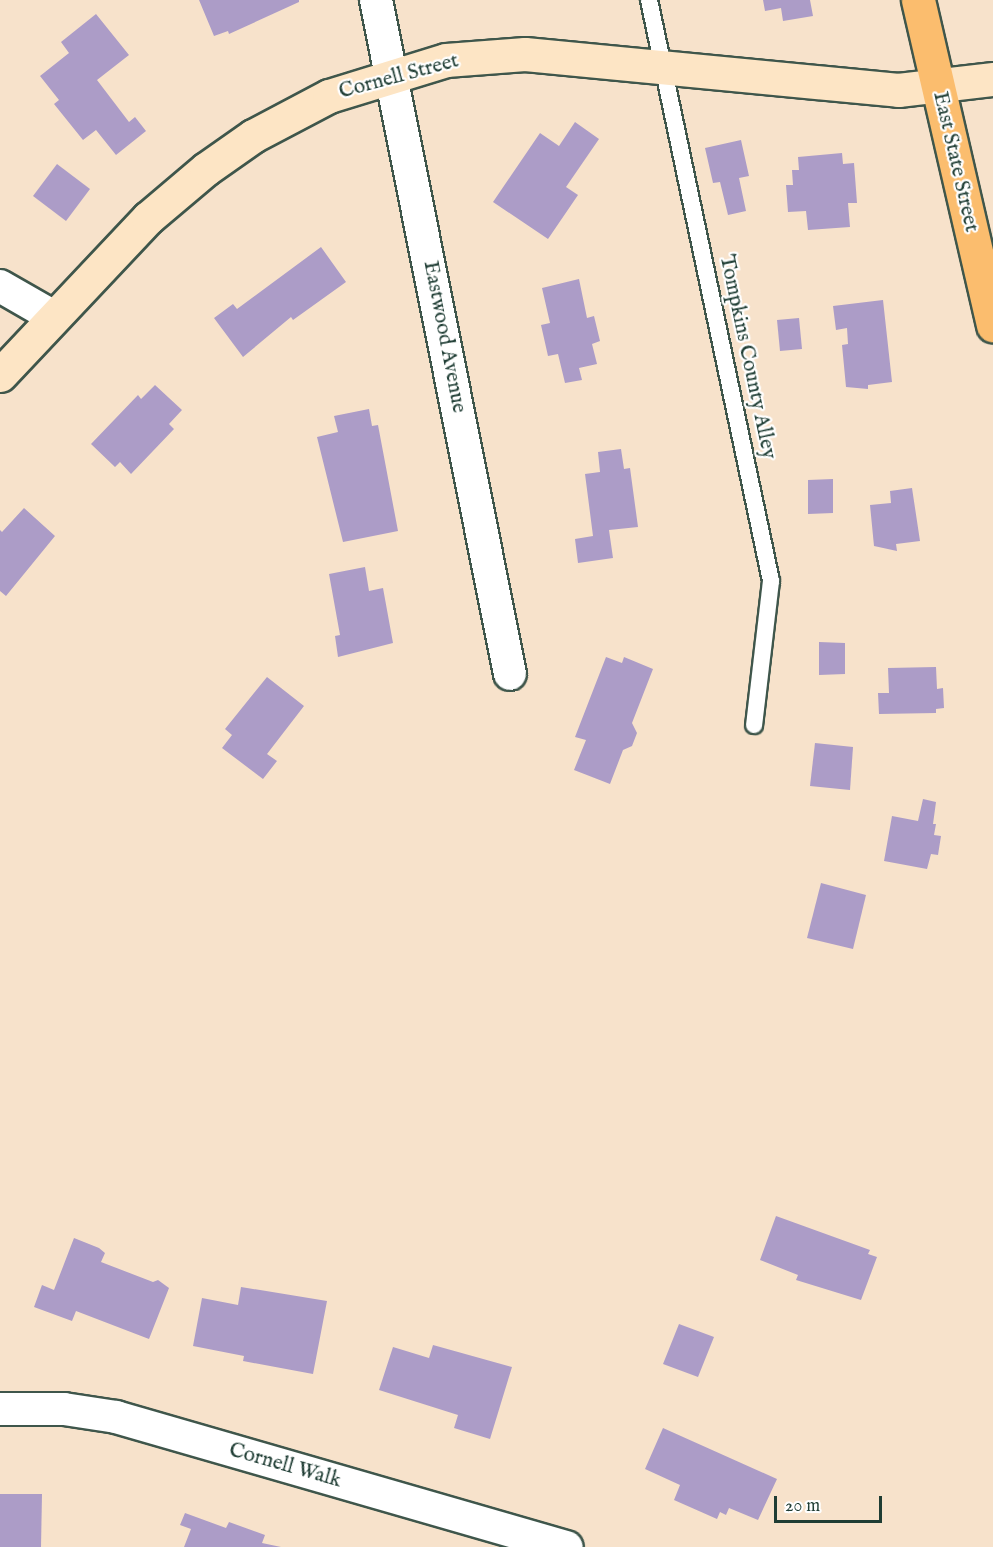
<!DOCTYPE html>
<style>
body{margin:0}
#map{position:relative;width:993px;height:1547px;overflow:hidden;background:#f7e2cb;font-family:"IM FELL English",serif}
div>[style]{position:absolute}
.building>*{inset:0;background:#ac9cc7}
.roads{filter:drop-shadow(2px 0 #3f564b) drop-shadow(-2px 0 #3f564b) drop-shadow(0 2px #3f564b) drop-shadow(0 -2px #3f564b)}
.lane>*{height:16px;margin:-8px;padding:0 8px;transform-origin:8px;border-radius:8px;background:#fff}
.street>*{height:32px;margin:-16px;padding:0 16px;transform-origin:16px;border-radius:16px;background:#fff}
.secondary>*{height:33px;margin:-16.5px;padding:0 16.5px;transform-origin:16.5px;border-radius:16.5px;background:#fde5c5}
.highway>*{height:33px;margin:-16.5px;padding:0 16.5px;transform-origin:16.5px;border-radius:16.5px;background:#fbbd6e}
span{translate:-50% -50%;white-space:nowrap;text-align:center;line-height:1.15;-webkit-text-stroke:4.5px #fff;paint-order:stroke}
.street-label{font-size:21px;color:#1f3d34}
.scale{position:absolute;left:774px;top:1496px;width:108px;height:27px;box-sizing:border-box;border:3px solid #1f3d34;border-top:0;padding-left:8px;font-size:18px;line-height:21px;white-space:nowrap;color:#1f3d34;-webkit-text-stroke:4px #fff;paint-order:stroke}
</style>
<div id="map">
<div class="building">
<div style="clip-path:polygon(199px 0,299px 0,299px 2px,229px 34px,228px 31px,214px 36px)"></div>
<div style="clip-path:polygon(763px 0,810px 0,813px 16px,783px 21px,781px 8px,765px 11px)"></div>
<div style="clip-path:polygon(96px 14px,129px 55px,97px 80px,129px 122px,135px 117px,146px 131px,116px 155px,96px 130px,83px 140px,54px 104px,59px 100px,40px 76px,69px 53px,61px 42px)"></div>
<div style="clip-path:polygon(575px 122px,599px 139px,566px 187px,578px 195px,548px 239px,493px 202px,540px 133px,559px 146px)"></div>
<div style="clip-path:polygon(741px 140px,749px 176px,739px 178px,746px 211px,728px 215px,720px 182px,713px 183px,705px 148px)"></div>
<div style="clip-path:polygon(842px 153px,843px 164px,854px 163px,857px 203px,848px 203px,850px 227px,808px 230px,806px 211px,788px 212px,786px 185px,793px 185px,792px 170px,799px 170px,798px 157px)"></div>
<div style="clip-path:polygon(57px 164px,90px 189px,66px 221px,33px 196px)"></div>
<div style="clip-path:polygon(321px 247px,346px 282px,293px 320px,291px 317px,243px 357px,214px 318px,233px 304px,237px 309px)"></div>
<div style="clip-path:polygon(579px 279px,587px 318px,594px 316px,600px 341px,592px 344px,597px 364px,579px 368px,582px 380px,565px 383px,558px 354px,548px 356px,541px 325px,550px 323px,542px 288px)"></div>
<div style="clip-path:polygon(883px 300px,892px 382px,868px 385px,868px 389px,846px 387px,842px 345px,848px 344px,847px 328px,836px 330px,833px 306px)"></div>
<div style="clip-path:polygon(799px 318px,802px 349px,780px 351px,777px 320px)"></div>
<div style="clip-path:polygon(155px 385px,182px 410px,169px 424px,174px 429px,131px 474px,120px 462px,115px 467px,91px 444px,138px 395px,141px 399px)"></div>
<div style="clip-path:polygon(369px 409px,372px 426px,378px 425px,398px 531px,343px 542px,317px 437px,338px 432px,334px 416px)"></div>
<div style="clip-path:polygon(621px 449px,624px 469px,630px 468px,638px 527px,609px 530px,613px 558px,578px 563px,575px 539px,593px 536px,585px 474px,600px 472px,598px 452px)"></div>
<div style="clip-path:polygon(833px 479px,833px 513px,808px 514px,808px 480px)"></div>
<div style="clip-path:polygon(912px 488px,920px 541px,896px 544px,897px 551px,874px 546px,870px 505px,891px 503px,890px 491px)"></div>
<div style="clip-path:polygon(24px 508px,55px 536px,6px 596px,0 591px,0 530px,2px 532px)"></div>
<div style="clip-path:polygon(365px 567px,369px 591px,383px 588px,393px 643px,338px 657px,335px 636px,340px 635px,329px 574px)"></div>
<div style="clip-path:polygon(819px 642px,845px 643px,845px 674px,819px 675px)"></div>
<div style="clip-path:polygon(606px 657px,622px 663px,624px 657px,653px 669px,632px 723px,637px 733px,632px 746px,623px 750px,610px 784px,574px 770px,586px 740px,575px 737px)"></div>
<div style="clip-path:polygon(936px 667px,937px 689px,943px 688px,944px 708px,936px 709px,936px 713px,879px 714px,878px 693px,889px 693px,888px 668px)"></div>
<div style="clip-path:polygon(267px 677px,304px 706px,267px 754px,277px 761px,263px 779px,222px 748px,232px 735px,225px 729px)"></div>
<div style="clip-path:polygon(815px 743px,853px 747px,850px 790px,810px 786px)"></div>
<div style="clip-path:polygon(923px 799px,936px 802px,933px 824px,936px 824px,934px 835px,941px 836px,938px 855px,931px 854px,927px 869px,884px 861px,892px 816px,918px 821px)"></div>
<div style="clip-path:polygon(821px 883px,866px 895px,853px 949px,807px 938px)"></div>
<div style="clip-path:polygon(776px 1216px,870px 1250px,868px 1254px,877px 1257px,861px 1300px,796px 1280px,798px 1275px,760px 1260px)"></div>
<div style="clip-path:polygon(74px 1238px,99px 1248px,105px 1253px,101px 1262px,153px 1282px,158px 1280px,169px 1288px,149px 1339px,76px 1311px,72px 1321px,34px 1307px,42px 1285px,54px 1290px)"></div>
<div style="clip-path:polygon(241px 1287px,327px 1301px,313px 1374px,243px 1361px,244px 1356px,193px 1346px,202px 1298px,238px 1305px)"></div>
<div style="clip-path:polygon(679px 1324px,714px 1337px,698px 1377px,663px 1364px)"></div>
<div style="clip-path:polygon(433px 1345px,512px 1367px,490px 1439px,454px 1428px,458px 1415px,379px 1390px,393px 1347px,429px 1358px)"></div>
<div style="clip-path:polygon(663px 1428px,777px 1479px,758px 1520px,729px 1508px,726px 1515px,720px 1512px,717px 1519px,674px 1500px,680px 1485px,645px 1469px)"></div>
<div style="clip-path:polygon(0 1494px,42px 1494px,41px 1547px,0 1547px)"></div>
<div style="clip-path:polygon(185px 1513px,226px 1528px,229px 1522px,265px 1535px,262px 1543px,281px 1547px,184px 1547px,191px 1529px,180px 1525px)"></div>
</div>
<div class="roads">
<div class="lane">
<div style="left:649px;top:0;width:594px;rotate:78.14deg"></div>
<div style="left:771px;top:581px;width:145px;rotate:96.7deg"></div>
</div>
<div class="street">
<div style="left:376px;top:0;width:687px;rotate:78.76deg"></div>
<div style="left:0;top:286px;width:62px;rotate:29.9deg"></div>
<div style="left:0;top:1409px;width:64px"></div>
<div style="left:64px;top:1409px;width:53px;rotate:8.7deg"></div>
<div style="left:116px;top:1417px;width:469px;rotate:16.1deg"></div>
</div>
<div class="secondary">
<div style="left:0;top:375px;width:216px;rotate:-46.7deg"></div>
<div style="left:148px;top:218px;width:76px;rotate:-40.2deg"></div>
<div style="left:206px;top:169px;width:57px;rotate:-35.1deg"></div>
<div style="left:253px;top:136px;width:86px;rotate:-27.8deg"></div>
<div style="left:329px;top:96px;width:122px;rotate:-17.1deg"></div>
<div style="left:446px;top:60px;width:79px;rotate:-4.3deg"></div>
<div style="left:525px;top:54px;width:375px;rotate:5.5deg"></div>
<div style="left:898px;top:90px;width:96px;rotate:-6.6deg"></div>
</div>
<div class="highway">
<div style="left:918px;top:0;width:334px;rotate:77deg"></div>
</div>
</div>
<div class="street-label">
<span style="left:399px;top:77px;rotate:-15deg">Cornell Street</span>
<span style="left:955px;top:162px;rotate:77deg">East State Street</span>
<span style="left:444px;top:337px;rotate:79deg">Eastwood Avenue</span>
<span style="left:747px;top:357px;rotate:78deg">Tompkins County Alley</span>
<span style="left:285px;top:1466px;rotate:16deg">Cornell Walk</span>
</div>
<div class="scale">20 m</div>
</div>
